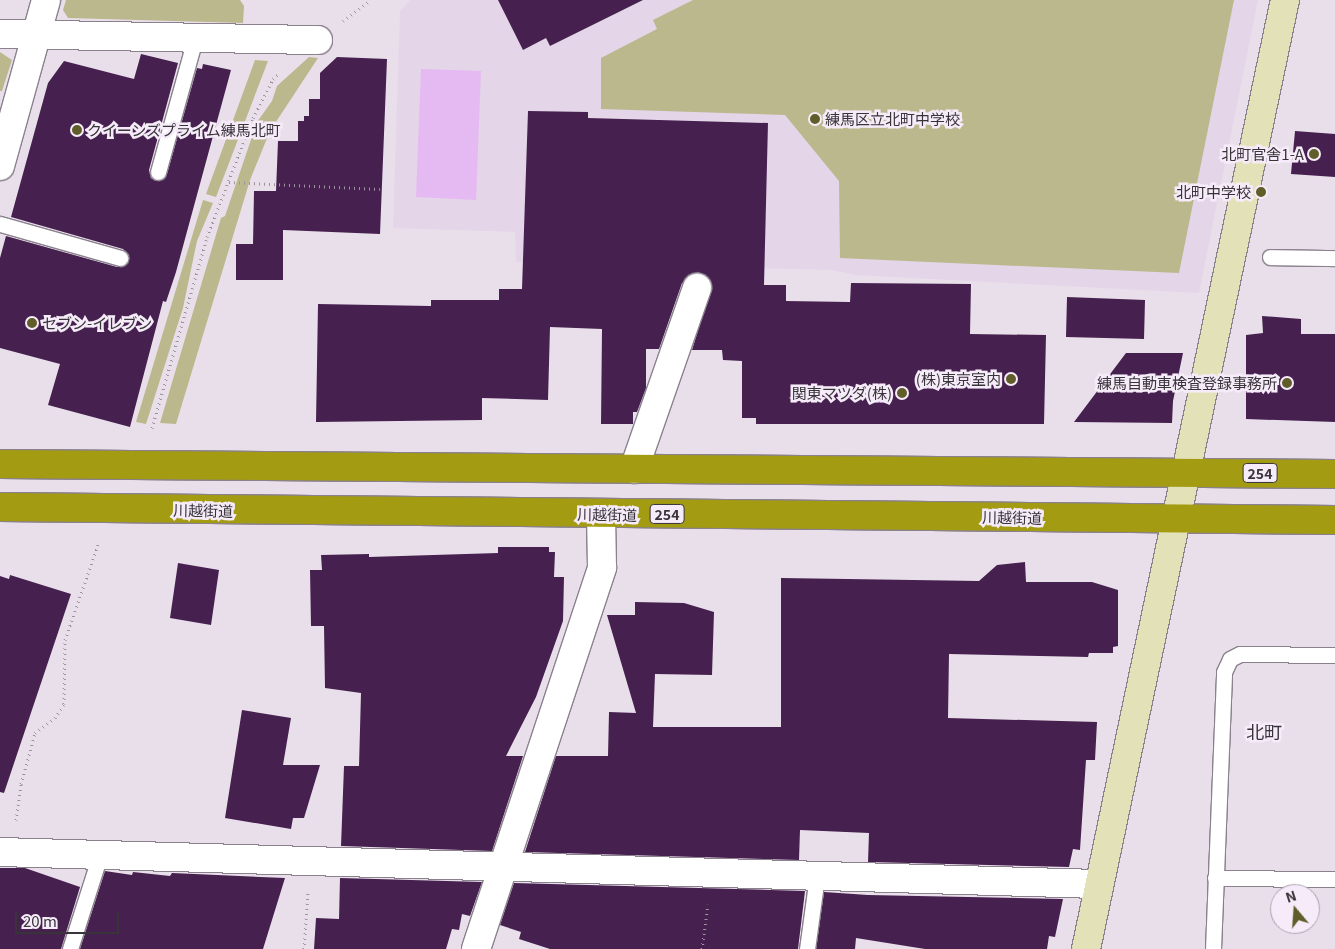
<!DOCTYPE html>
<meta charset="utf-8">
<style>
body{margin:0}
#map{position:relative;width:1335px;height:949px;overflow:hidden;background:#e9dfeb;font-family:Georgia,"Noto Sans JP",serif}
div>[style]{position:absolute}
.built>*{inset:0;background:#e4d5e8}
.green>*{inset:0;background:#bab88c}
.water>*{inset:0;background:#e5b9f1}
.building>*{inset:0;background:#46214f}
.path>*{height:3px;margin-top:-1.5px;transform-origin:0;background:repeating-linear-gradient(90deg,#9c949d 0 1px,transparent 0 5px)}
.roads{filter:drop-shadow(1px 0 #8a818d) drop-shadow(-1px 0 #8a818d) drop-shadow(0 1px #8a818d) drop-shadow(0 -1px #8a818d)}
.lane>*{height:15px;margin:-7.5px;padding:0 7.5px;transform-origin:7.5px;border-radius:7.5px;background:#fff}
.street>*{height:28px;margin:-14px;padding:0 14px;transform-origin:14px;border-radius:14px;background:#fff}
.secondary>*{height:28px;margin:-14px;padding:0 14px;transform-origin:14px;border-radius:14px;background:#e3e1b8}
.highway>*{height:28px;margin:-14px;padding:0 14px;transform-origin:14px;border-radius:14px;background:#a39b11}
.dots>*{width:14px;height:14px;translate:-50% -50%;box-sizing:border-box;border:2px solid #f6ecf9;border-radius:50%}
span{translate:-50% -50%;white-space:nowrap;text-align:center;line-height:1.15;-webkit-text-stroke:5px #f6ecf9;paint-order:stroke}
.shield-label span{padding:1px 4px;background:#f6ecf9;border:1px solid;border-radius:4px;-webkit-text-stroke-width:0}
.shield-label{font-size:14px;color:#383439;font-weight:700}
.poi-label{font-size:15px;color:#383439}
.left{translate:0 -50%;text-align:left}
.right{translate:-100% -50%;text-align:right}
.street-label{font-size:15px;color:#383439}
.quarter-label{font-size:18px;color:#383439}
.north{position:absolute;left:1270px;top:884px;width:50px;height:50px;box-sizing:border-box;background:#f6ecf9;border:1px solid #aaa2ac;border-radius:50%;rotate:342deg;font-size:14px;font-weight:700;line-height:20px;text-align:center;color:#383439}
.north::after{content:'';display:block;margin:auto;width:18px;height:22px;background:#605d2a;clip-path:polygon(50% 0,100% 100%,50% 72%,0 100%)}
.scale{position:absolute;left:15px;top:912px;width:104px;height:22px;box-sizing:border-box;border:2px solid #383439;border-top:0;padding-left:6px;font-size:15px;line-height:18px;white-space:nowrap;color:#383439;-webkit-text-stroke:4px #f6ecf9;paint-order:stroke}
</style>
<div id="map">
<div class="built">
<div style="clip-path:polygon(410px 0,1258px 0,1199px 293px,855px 275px,833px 270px,516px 262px,515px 232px,393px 228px,400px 11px)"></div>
</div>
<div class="green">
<div style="clip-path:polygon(66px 0,240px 0,244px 6px,243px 23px,68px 18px,63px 10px)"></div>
<div style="clip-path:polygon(693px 0,1234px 0,1179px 273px,840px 258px,839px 181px,785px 115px,601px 109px,601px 58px,657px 29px,653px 20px)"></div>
<div style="clip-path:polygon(0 52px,12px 60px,2px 91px,0 91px)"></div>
<div style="clip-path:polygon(309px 57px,318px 58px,270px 131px,250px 180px,176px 424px,160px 423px,221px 218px,225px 216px,257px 122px,272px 101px,277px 86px)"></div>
<div style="clip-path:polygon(255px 60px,268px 61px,216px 197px,206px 194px)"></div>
<div style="clip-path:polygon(203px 200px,213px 203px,197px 241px,183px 308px,146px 424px,136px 422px)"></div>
</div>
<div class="water">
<div style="clip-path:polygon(421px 69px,481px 71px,476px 200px,416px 197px)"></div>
</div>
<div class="building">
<div style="clip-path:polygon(498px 0,643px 0,550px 46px,546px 38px,523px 50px)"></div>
<div style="clip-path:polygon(141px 54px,178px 63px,149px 170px,151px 178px,156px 181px,167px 174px,197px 68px,202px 69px,203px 64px,231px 70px,176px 272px,166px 302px,163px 301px,130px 427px,48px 405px,60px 364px,0 348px,0 258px,6px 236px,117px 267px,127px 264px,129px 255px,123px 249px,11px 217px,48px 83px,64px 61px,134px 79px)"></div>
<div style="clip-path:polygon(337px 57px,387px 59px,380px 234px,283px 230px,283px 280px,236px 280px,236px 244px,253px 244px,254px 191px,276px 191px,278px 141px,298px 141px,298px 121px,304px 121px,304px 116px,309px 116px,309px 99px,320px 99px,320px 73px)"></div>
<div style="clip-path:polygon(528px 111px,588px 112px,588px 118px,768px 123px,764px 285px,786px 285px,786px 301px,850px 302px,851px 283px,971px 284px,970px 334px,1046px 335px,1044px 424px,756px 424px,756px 418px,742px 418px,742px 361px,723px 360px,722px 350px,692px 350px,712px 286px,708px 277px,695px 273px,682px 283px,659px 349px,646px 349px,646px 388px,637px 412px,633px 412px,633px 424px,601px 424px,602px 329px,550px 327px,548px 400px,482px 398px,482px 420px,316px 422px,318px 304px,431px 306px,431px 300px,499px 300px,499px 289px,522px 289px)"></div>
<div style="clip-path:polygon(1295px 131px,1335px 134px,1335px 177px,1291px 174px)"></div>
<div style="clip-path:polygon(1067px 297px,1145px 300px,1144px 339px,1066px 337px)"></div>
<div style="clip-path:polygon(1262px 316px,1301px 319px,1301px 334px,1335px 334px,1335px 422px,1246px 419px,1246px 335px,1263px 333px)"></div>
<div style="clip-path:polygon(1126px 353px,1183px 353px,1173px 401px,1172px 423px,1074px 422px)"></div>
<div style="clip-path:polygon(498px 547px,549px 547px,549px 552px,555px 552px,554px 577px,564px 577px,563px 621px,536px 697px,506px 756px,523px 756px,492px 851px,341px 846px,344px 766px,359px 766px,361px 693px,325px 688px,324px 626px,311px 626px,310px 570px,322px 570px,321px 555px,369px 554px,369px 557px,498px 553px)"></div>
<div style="clip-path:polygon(1025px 562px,1026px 582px,1092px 582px,1118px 590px,1118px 646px,1113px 647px,1113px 653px,1089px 653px,1088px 657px,949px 654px,948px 718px,1097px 722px,1095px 760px,1086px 760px,1080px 850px,1073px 849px,1069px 867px,868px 862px,869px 833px,800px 830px,799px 860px,525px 852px,556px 756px,608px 756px,609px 712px,636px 713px,607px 615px,635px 615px,635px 602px,684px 603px,714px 612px,712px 675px,655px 674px,653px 727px,781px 727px,781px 578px,979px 581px,997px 565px)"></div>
<div style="clip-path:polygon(178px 563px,219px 570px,211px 625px,170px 618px)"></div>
<div style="clip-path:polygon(10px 575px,71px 594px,4px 793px,0 792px,0 576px,9px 579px)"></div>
<div style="clip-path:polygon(242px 710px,291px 718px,283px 765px,320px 765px,304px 818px,293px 818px,291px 829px,225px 818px)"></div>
<div style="clip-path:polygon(0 868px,25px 868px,80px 887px,61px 949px,0 949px)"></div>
<div style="clip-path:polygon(105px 871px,132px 875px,133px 872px,170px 876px,172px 873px,285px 878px,263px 949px,80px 949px)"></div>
<div style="clip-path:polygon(340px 878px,482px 882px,470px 916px,462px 914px,459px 930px,452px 929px,446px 949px,314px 949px,316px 918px,339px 919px)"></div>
<div style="clip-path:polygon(514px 883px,805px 891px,798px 949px,550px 949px,519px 939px,521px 932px,500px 925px)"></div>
<div style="clip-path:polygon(824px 892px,868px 895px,1063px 899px,1055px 937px,1049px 936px,1047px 949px,925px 949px,856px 938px,855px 949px,816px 949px)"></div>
</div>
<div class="path">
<div style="left:343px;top:21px;width:35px;rotate:-37deg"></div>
<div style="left:229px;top:182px;width:151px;rotate:2.7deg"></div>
<div style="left:152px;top:428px;width:199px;rotate:-73.9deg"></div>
<div style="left:207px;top:237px;width:128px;rotate:-68.9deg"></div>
<div style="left:253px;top:118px;width:44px;rotate:-62.9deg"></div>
<div style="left:273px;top:79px;width:9px;rotate:-41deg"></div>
<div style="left:16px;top:820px;width:36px;rotate:-82deg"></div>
<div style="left:21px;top:784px;width:53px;rotate:-74.6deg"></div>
<div style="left:35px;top:733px;width:25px;rotate:-37deg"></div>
<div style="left:55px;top:718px;width:17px;rotate:-57deg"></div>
<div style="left:64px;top:704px;width:64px;rotate:-89.1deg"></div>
<div style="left:65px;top:640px;width:104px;rotate:-70.9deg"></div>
<div style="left:304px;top:949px;width:57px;rotate:-86deg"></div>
<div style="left:702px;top:949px;width:45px;rotate:-82.4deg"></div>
</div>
<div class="roads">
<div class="lane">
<div style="left:158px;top:172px;width:142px;rotate:-74.5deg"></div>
<div style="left:0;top:224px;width:125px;rotate:15.8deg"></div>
<div style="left:1270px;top:257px;width:65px;rotate:0.9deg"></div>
<div style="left:1215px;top:878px;width:120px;rotate:0.5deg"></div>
<div style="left:70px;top:949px;width:99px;rotate:-72.3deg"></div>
<div style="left:807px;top:949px;width:74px;rotate:-82.2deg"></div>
<div style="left:1213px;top:949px;width:277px;rotate:-87.7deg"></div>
<div style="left:1224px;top:672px;width:14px;rotate:-65deg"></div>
<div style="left:1230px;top:659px;width:11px;rotate:-27deg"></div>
<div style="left:1240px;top:654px;width:95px;rotate:0.6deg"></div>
</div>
<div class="street">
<div style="left:0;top:34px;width:318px;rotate:1.1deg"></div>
<div style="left:0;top:166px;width:172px;rotate:-74.5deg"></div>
<div style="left:634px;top:469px;width:192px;rotate:-70.8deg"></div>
<div style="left:0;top:852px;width:1100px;rotate:1.67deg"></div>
<div style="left:476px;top:949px;width:402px;rotate:-71.7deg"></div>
<div style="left:602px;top:567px;width:54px;rotate:-91.1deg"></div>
</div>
<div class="secondary">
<div style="left:1086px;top:949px;width:970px;rotate:-78.16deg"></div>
</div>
<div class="highway">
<div style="left:0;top:464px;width:1335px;rotate:0.43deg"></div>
<div style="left:0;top:507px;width:1335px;rotate:0.56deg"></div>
</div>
</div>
<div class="dots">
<div style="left:815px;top:119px;background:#605d2a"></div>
<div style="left:77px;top:130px;background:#605d2a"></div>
<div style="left:1314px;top:154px;background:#605d2a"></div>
<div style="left:1261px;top:192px;background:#605d2a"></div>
<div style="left:32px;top:323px;background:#605d2a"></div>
<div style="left:1011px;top:379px;background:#605d2a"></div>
<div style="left:1287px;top:383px;background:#605d2a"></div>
<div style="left:902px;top:393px;background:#605d2a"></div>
</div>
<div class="shield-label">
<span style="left:1260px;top:473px">254</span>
<span style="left:667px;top:514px">254</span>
</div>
<div class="poi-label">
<span class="left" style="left:825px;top:119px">練馬区立北町中学校</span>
<span class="left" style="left:87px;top:130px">クイーンズプライム練馬北町</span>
<span class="right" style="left:1304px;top:154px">北町官舎1-A</span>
<span class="right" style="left:1251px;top:192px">北町中学校</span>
<span class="left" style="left:42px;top:323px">セブン-イレブン</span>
<span class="right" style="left:1001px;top:379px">(株)東京室内</span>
<span class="right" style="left:1277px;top:383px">練馬自動車検査登録事務所</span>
<span class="right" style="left:892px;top:393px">関東マツダ(株)</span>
</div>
<div class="street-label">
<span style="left:203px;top:510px;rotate:1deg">川越街道</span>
<span style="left:607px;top:514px;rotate:1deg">川越街道</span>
<span style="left:1012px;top:517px;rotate:1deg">川越街道</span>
</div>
<div class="quarter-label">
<span style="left:1264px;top:731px">北町</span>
</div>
<div class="north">N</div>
<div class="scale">20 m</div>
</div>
